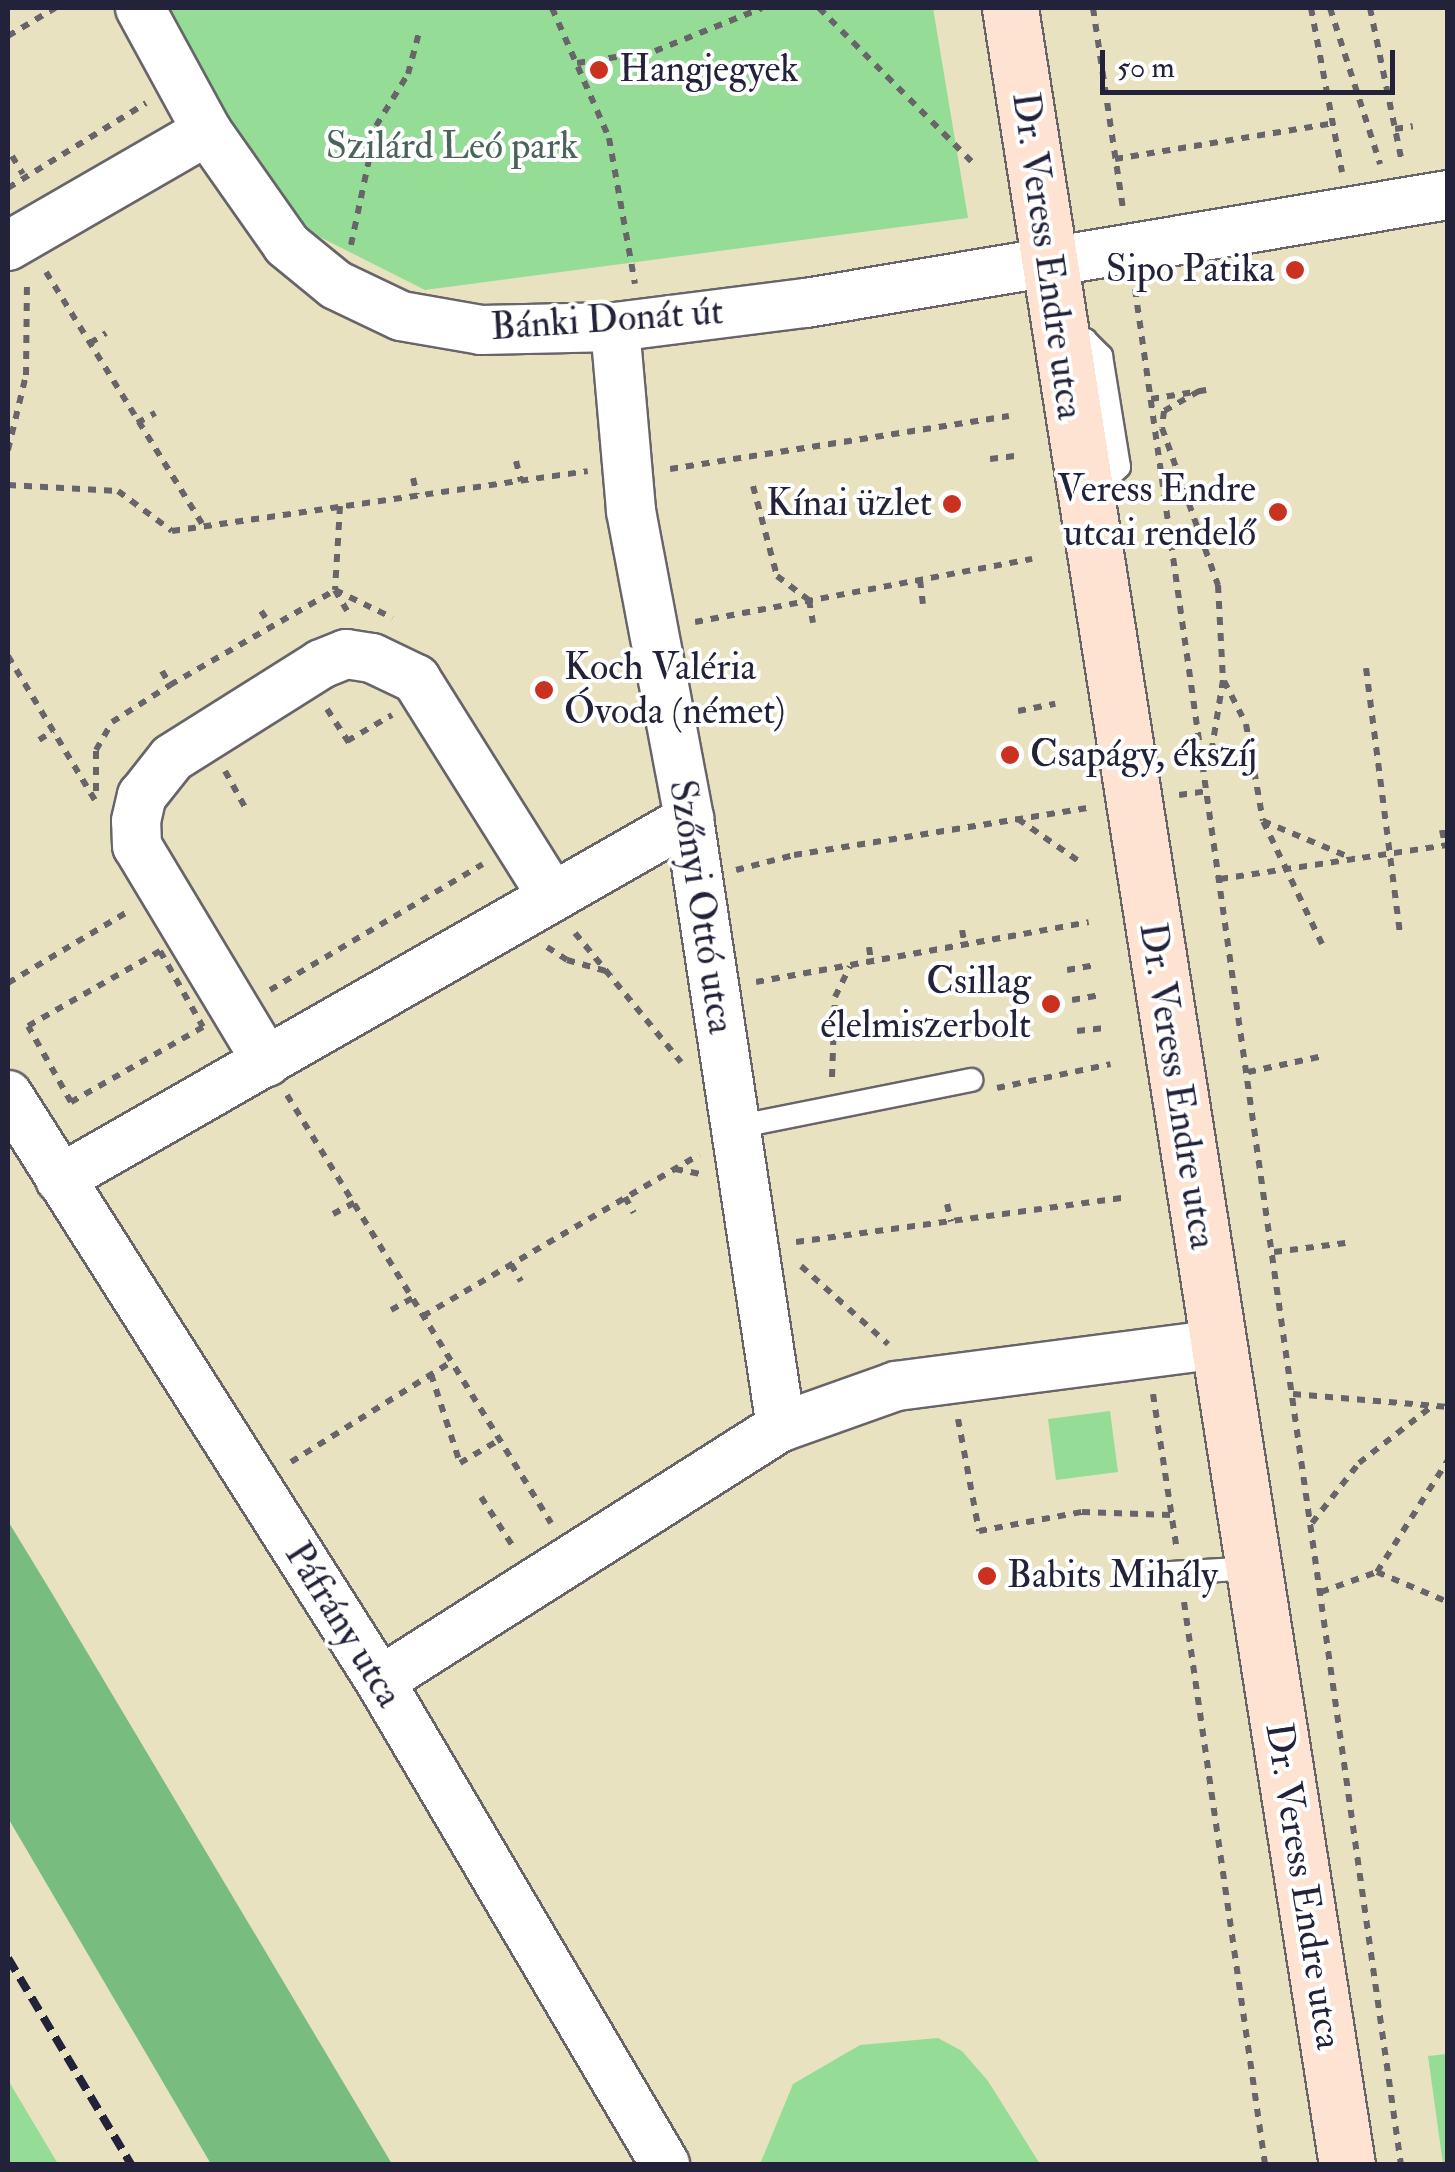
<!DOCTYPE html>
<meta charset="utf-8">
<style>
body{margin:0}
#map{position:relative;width:1455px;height:2172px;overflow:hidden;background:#e8e2c0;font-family:"IM FELL Double Pica",serif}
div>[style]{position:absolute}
.green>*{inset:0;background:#95dd97}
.forest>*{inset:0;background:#78bc80}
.path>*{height:6px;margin-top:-3px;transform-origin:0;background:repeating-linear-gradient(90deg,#67656a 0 8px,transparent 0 16px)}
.roads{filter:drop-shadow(2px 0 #67656a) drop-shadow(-2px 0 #67656a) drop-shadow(0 2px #67656a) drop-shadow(0 -2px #67656a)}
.lane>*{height:22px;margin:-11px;padding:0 11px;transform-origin:11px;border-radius:11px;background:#fff}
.street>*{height:48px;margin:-24px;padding:0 24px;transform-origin:24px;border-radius:24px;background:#fff}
.secondary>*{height:55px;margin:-27.5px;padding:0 27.5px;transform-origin:27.5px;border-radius:27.5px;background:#fee3d2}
.rail>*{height:8px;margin-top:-4px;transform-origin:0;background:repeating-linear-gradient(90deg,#22223b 0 15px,transparent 0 23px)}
.dots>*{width:28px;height:28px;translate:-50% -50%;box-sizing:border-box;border:5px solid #fff;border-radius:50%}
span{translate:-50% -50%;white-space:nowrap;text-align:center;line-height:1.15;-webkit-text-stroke:8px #fff;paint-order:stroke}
.poi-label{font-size:38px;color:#22223b}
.left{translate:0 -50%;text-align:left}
.right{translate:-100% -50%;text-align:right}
.park-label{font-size:38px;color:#4a635b}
.street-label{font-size:38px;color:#22223b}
.frame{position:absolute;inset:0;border:10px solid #22223b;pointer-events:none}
.scale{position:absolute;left:1100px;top:50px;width:295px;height:45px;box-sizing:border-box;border:5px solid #22223b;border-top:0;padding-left:12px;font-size:30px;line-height:35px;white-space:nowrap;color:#22223b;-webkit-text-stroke:8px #fff;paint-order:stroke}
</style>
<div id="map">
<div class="green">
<div style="clip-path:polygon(155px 8px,933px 8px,968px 218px,425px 290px,278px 216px)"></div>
<div style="clip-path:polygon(1110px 1411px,1118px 1472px,1056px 1480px,1048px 1419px)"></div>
<div style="clip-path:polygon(938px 2038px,962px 2051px,988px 2081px,1040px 2164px,760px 2164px,793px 2084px,860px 2045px)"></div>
<div style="clip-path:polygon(1447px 2054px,1448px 2164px,1443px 2164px,1428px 2056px)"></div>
<div style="clip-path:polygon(8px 2080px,58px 2164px,8px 2164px)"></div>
</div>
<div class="forest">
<div style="clip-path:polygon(8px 1521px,53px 1595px,392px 2164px,211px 2164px,8px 1818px)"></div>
</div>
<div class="path">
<div style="left:552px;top:8px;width:142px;rotate:66.3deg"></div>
<div style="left:609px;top:138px;width:148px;rotate:79.9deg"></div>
<div style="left:819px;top:8px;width:217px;rotate:45.2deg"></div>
<div style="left:1093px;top:8px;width:202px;rotate:81.5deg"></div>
<div style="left:1311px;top:8px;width:167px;rotate:79.3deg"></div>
<div style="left:1330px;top:8px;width:164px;rotate:72.2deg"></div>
<div style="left:1370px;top:8px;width:158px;rotate:78.3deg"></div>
<div style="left:8px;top:36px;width:55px;rotate:-30.8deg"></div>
<div style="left:577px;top:63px;width:79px;rotate:-8.7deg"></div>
<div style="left:655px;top:51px;width:115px;rotate:-21.9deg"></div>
<div style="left:1395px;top:129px;width:18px;rotate:-9deg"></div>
<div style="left:12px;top:156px;width:21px;rotate:59deg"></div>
<div style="left:1115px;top:159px;width:222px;rotate:-9.3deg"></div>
<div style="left:8px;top:188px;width:162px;rotate:-31.6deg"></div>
<div style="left:351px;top:245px;width:122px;rotate:-78.1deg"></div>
<div style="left:376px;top:126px;width:61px;rotate:-58.4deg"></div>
<div style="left:408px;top:74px;width:47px;rotate:-75.1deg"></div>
<div style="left:46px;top:272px;width:296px;rotate:58.2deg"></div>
<div style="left:1135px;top:289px;width:1894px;rotate:81.93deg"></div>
<div style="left:90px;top:343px;width:19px;rotate:-32deg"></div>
<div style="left:1199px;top:391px;width:40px;rotate:150.3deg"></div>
<div style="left:1164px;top:411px;width:17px;rotate:97deg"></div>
<div style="left:1162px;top:428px;width:167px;rotate:70.4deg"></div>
<div style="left:1218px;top:585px;width:95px;rotate:87deg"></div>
<div style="left:1223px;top:680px;width:94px;rotate:99.2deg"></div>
<div style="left:1151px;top:399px;width:56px;rotate:-9.3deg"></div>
<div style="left:137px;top:423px;width:21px;rotate:-29deg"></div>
<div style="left:8px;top:450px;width:77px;rotate:-76.5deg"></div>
<div style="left:26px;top:375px;width:92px;rotate:-89.4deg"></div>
<div style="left:990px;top:459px;width:25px;rotate:-7deg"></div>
<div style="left:516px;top:461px;width:21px;rotate:76deg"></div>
<div style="left:670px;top:469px;width:343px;rotate:-8.9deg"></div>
<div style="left:413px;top:478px;width:17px;rotate:77deg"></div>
<div style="left:8px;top:485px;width:110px;rotate:3.1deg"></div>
<div style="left:118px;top:491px;width:67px;rotate:36.5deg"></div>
<div style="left:172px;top:531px;width:420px;rotate:-8.2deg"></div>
<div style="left:753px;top:486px;width:93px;rotate:75.1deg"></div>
<div style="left:777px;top:576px;width:40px;rotate:37deg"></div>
<div style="left:809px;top:600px;width:23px;rotate:80deg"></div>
<div style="left:340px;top:506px;width:84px;rotate:93.4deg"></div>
<div style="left:335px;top:590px;width:24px;rotate:60deg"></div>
<div style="left:920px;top:580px;width:24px;rotate:83deg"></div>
<div style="left:261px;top:611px;width:18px;rotate:56deg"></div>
<div style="left:695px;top:622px;width:343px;rotate:-10.6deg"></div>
<div style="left:8px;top:656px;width:168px;rotate:58.9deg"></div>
<div style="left:1366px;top:668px;width:266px;rotate:82.7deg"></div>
<div style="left:162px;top:671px;width:16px;rotate:60deg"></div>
<div style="left:1224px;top:681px;width:48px;rotate:62.9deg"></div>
<div style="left:1246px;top:724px;width:98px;rotate:80.1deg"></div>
<div style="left:327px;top:709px;width:44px;rotate:57deg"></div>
<div style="left:1018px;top:711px;width:38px;rotate:-11deg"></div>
<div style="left:39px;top:740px;width:17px;rotate:-33deg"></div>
<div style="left:347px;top:741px;width:52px;rotate:-30deg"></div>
<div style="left:225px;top:771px;width:43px;rotate:61.1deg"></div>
<div style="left:96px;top:791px;width:41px;rotate:-90deg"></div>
<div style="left:96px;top:750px;width:32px;rotate:-60deg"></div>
<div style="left:112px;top:722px;width:69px;rotate:-32.5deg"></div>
<div style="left:170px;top:685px;width:190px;rotate:-29.9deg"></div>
<div style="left:335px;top:590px;width:64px;rotate:25.8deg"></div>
<div style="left:1179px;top:795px;width:28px;rotate:-8deg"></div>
<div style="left:1018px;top:819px;width:75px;rotate:34.7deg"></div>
<div style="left:1442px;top:830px;width:16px;rotate:79deg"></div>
<div style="left:736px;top:870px;width:60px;rotate:-14.5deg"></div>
<div style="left:794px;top:855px;width:297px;rotate:-9.1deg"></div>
<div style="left:1220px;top:879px;width:231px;rotate:-8.5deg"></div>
<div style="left:962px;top:930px;width:15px;rotate:79deg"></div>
<div style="left:575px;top:933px;width:167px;rotate:50.6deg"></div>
<div style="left:1322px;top:944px;width:136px;rotate:-115.6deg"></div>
<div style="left:1263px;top:821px;width:99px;rotate:22.7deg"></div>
<div style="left:547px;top:947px;width:24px;rotate:33deg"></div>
<div style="left:567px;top:960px;width:48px;rotate:15.8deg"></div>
<div style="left:869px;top:947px;width:15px;rotate:82deg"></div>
<div style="left:160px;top:951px;width:87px;rotate:60.5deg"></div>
<div style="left:203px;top:1027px;width:152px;rotate:150.4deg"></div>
<div style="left:71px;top:1102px;width:87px;rotate:-119.5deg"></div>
<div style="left:28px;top:1026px;width:152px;rotate:-29.6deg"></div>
<div style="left:1067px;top:970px;width:29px;rotate:-10deg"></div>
<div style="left:756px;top:982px;width:338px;rotate:-10.2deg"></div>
<div style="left:8px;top:983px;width:141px;rotate:-30.8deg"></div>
<div style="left:270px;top:990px;width:247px;rotate:-30.6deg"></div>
<div style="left:1072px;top:1000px;width:29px;rotate:-10deg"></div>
<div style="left:1077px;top:1031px;width:28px;rotate:-6deg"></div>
<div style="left:1248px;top:1072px;width:77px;rotate:-12deg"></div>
<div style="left:832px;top:1077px;width:80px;rotate:-87.9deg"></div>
<div style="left:835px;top:997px;width:34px;rotate:-64deg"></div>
<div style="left:997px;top:1088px;width:116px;rotate:-11.9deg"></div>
<div style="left:287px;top:1095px;width:503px;rotate:58.33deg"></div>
<div style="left:675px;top:1169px;width:26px;rotate:11deg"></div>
<div style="left:625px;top:1197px;width:18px;rotate:61deg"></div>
<div style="left:947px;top:1204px;width:18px;rotate:77deg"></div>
<div style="left:333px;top:1214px;width:24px;rotate:-28deg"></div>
<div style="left:796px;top:1242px;width:334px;rotate:-7.7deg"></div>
<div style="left:1274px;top:1252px;width:72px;rotate:-7.2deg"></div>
<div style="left:511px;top:1264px;width:20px;rotate:60deg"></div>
<div style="left:801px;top:1266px;width:117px;rotate:41.9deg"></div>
<div style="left:391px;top:1310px;width:25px;rotate:-29deg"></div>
<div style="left:423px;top:1316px;width:320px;rotate:-30.3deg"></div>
<div style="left:431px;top:1374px;width:94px;rotate:72deg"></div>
<div style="left:460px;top:1463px;width:45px;rotate:-30.5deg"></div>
<div style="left:1153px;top:1394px;width:153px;rotate:81.3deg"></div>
<div style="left:1293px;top:1394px;width:156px;rotate:4.8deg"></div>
<div style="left:958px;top:1419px;width:114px;rotate:79.4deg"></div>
<div style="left:979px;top:1531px;width:105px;rotate:-10.5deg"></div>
<div style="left:1082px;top:1512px;width:89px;rotate:1.9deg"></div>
<div style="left:291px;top:1462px;width:189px;rotate:-32deg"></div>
<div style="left:481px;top:1497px;width:61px;rotate:57.1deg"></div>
<div style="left:1312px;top:1523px;width:76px;rotate:-51.9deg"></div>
<div style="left:1359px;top:1463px;width:91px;rotate:-37.9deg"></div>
<div style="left:1377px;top:1572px;width:77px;rotate:22.9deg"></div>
<div style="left:1321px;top:1592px;width:59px;rotate:-19.7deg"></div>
<div style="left:1377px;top:1572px;width:133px;rotate:-57.6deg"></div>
<div style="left:1184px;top:1602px;width:568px;rotate:81.8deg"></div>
</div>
<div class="roads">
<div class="lane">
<div style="left:1062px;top:335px;width:24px;rotate:12deg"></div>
<div style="left:1085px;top:340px;width:23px;rotate:45deg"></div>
<div style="left:1101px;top:356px;width:112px;rotate:80.8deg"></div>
<div style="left:1119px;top:467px;width:40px;rotate:137deg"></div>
<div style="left:736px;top:1127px;width:240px;rotate:-11.3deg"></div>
<div style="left:1169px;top:1573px;width:83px;rotate:-3.4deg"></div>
</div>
<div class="street">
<div style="left:140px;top:8px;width:140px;rotate:61.4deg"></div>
<div style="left:207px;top:131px;width:139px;rotate:54.9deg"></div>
<div style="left:287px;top:245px;width:63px;rotate:39.2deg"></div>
<div style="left:336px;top:285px;width:72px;rotate:25.5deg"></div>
<div style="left:401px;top:316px;width:81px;rotate:9.9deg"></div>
<div style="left:481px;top:330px;width:134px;rotate:-1.3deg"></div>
<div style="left:615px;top:327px;width:193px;rotate:-7.2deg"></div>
<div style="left:806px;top:303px;width:651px;rotate:-9.55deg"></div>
<div style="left:8px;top:246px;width:230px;rotate:-30deg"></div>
<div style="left:615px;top:327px;width:185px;rotate:85deg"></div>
<div style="left:631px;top:511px;width:313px;rotate:79.3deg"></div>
<div style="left:689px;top:819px;width:615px;rotate:81.4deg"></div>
<div style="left:267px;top:1062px;width:252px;rotate:-121deg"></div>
<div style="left:137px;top:846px;width:25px;rotate:-92deg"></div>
<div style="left:136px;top:821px;width:26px;rotate:-77deg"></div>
<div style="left:142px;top:796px;width:48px;rotate:-51.7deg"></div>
<div style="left:172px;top:758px;width:176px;rotate:-32.2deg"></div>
<div style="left:321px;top:664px;width:27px;rotate:-22deg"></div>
<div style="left:346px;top:654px;width:26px;rotate:9deg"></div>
<div style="left:372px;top:658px;width:49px;rotate:25.5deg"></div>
<div style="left:416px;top:679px;width:257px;rotate:57.9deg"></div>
<div style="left:8px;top:1095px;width:694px;rotate:57.59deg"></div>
<div style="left:380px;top:1681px;width:561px;rotate:59.46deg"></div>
<div style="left:60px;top:1179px;width:725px;rotate:-29.78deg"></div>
<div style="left:380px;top:1681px;width:475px;rotate:-32.4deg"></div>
<div style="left:781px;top:1427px;width:122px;rotate:-19.6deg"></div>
<div style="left:896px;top:1386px;width:326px;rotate:-7.4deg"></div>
</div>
<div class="secondary">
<div style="left:1010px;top:8px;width:2182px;rotate:81.12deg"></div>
</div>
</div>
<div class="rail">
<div style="left:8px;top:1958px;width:240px;rotate:59.2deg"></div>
</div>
<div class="dots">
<div style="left:599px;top:70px;background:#c8321e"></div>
<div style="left:1295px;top:270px;background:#c8321e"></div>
<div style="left:952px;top:504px;background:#c8321e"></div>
<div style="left:1278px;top:512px;background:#c8321e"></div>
<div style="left:544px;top:690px;background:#c8321e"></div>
<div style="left:1010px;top:755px;background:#c8321e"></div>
<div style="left:1051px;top:1004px;background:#c8321e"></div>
<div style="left:987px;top:1576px;background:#c8321e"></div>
</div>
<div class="poi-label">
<span class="left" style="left:619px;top:70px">Hangjegyek</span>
<span class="right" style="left:1275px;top:270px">Sipo Patika</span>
<span class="right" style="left:1256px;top:512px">Veress Endre<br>utcai rendelő</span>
<span class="right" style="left:932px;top:504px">Kínai üzlet</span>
<span class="left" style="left:564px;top:690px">Koch Valéria<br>Óvoda (német)</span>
<span class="left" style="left:1030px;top:755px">Csapágy, ékszíj</span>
<span class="right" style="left:1031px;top:1004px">Csillag<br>élelmiszerbolt</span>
<span class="left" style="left:1007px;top:1576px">Babits Mihály</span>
</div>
<div class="park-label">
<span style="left:452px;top:147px">Szilárd Leó park</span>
</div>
<div class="street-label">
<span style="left:1047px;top:256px;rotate:82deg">Dr. Veress Endre utca</span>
<span style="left:607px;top:320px;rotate:-4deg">Bánki Donát út</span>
<span style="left:701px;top:907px;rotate:81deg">Szőnyi Ottó utca</span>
<span style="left:1177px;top:1086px;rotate:81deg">Dr. Veress Endre utca</span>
<span style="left:343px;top:1625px;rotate:58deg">Páfrány utca</span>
<span style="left:1303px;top:1886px;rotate:81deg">Dr. Veress Endre utca</span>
</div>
<div class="frame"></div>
<div class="scale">50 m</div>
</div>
